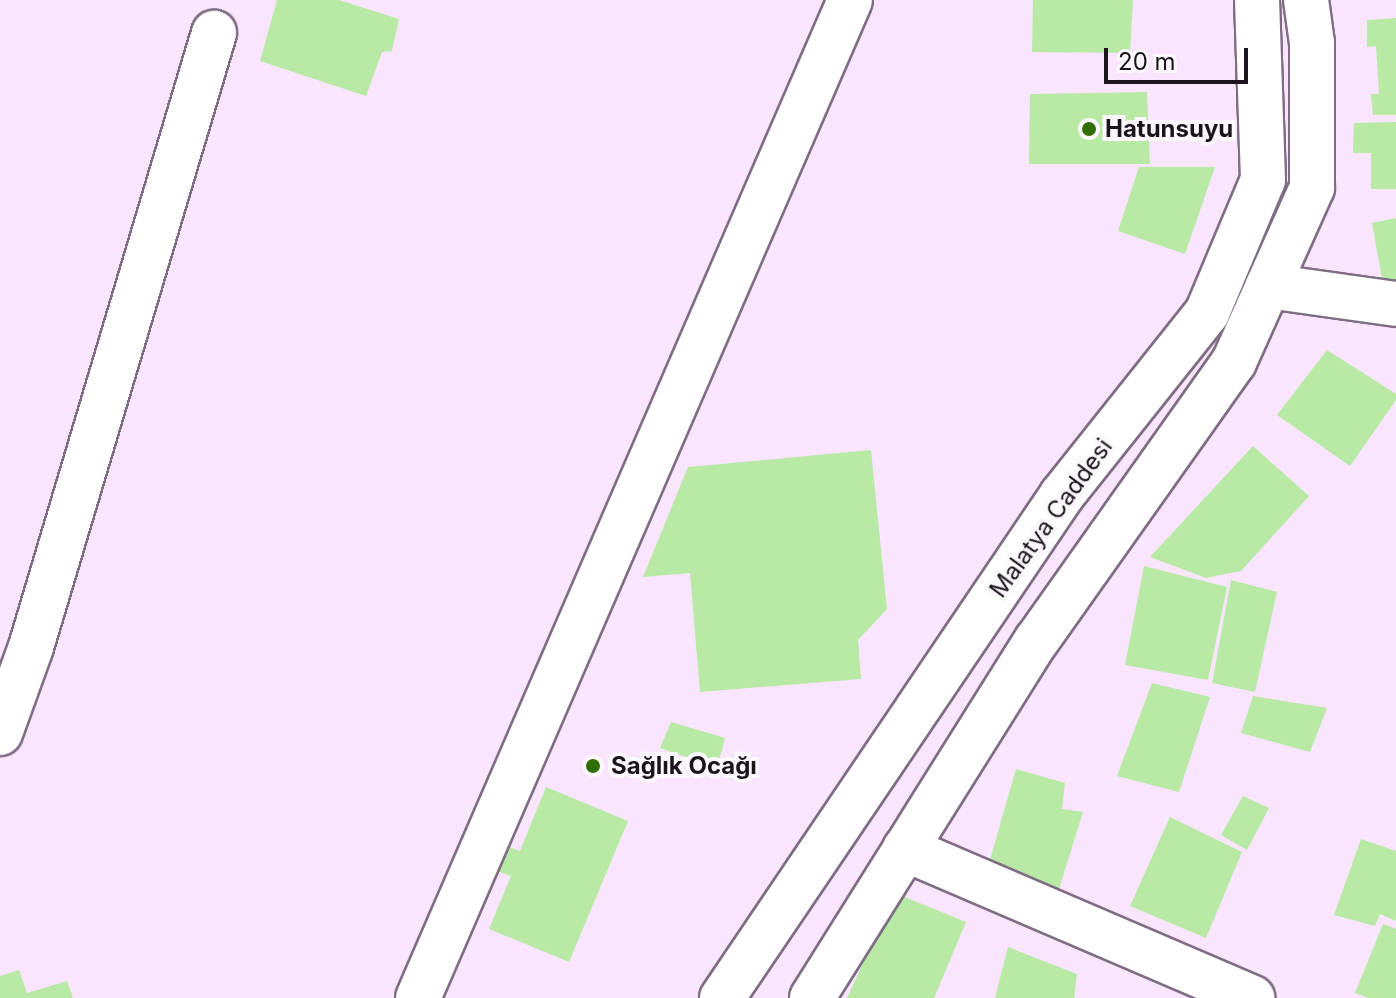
<!DOCTYPE html>
<meta charset="utf-8">
<style>
body{margin:0}
#map{position:relative;width:1396px;height:998px;overflow:hidden;background:#f9e5fd;font-family:Inter,sans-serif}
div>[style]{position:absolute}
.building>*{inset:0;background:#b8e9a5}
.roads{filter:drop-shadow(2px 0 #7e6d83) drop-shadow(-2px 0 #7e6d83) drop-shadow(0 2px #7e6d83) drop-shadow(0 -2px #7e6d83)}
.minor>*{height:44px;margin:-22px;padding:0 22px;transform-origin:22px;border-radius:22px;background:#fff}
.dots>*{width:22px;height:22px;translate:-50% -50%;box-sizing:border-box;border:4px solid #fcf8fd;border-radius:50%}
span{translate:-50% -50%;white-space:nowrap;text-align:center;line-height:1.15;-webkit-text-stroke:8px #fcf8fd;paint-order:stroke}
.poi-label{font-size:24px;color:#1b141c;font-weight:700}
.left{translate:0 -50%;text-align:left}
.street-label{font-size:24px;color:#1b141c}
.scale{position:absolute;left:1104px;top:48px;width:144px;height:36px;box-sizing:border-box;border:4px solid #1b141c;border-top:0;padding-left:10px;font-size:24px;line-height:28px;white-space:nowrap;color:#1b141c;-webkit-text-stroke:6px #fcf8fd;paint-order:stroke}
</style>
<div id="map">
<div class="building">
<div style="clip-path:polygon(277px 0,339px 0,399px 19px,392px 51px,382px 52px,366px 96px,260px 61px)"></div>
<div style="clip-path:polygon(1033px 0,1133px 0,1130px 53px,1032px 52px)"></div>
<div style="clip-path:polygon(1396px 18px,1396px 115px,1373px 115px,1371px 94px,1379px 94px,1376px 46px,1367px 47px,1367px 20px)"></div>
<div style="clip-path:polygon(1147px 92px,1150px 164px,1029px 164px,1030px 94px)"></div>
<div style="clip-path:polygon(1396px 122px,1396px 189px,1371px 189px,1371px 153px,1353px 153px,1354px 123px)"></div>
<div style="clip-path:polygon(1139px 167px,1215px 167px,1185px 254px,1118px 231px)"></div>
<div style="clip-path:polygon(1396px 218px,1396px 281px,1383px 284px,1372px 223px)"></div>
<div style="clip-path:polygon(1327px 350px,1396px 394px,1396px 400px,1350px 466px,1277px 415px)"></div>
<div style="clip-path:polygon(1253px 446px,1309px 496px,1241px 571px,1206px 578px,1150px 557px)"></div>
<div style="clip-path:polygon(871px 450px,887px 609px,858px 640px,861px 679px,700px 692px,690px 573px,643px 577px,688px 467px)"></div>
<div style="clip-path:polygon(1144px 566px,1227px 587px,1208px 680px,1125px 665px)"></div>
<div style="clip-path:polygon(1231px 580px,1277px 592px,1255px 692px,1212px 683px)"></div>
<div style="clip-path:polygon(1152px 683px,1210px 697px,1179px 792px,1117px 776px)"></div>
<div style="clip-path:polygon(1253px 696px,1327px 708px,1310px 752px,1241px 733px)"></div>
<div style="clip-path:polygon(671px 722px,725px 738px,717px 768px,660px 748px)"></div>
<div style="clip-path:polygon(1016px 769px,1065px 783px,1062px 809px,1083px 812px,1059px 889px,988px 867px)"></div>
<div style="clip-path:polygon(546px 787px,628px 821px,569px 962px,489px 929px,511px 876px,497px 871px,507px 846px,520px 851px)"></div>
<div style="clip-path:polygon(1243px 796px,1269px 808px,1247px 850px,1221px 835px)"></div>
<div style="clip-path:polygon(1170px 817px,1242px 852px,1206px 938px,1130px 906px)"></div>
<div style="clip-path:polygon(1361px 839px,1396px 851px,1396px 921px,1380px 914px,1375px 926px,1334px 915px)"></div>
<div style="clip-path:polygon(895px 893px,966px 922px,934px 998px,847px 998px)"></div>
<div style="clip-path:polygon(1383px 924px,1396px 929px,1396px 998px,1369px 998px,1355px 993px)"></div>
<div style="clip-path:polygon(1008px 947px,1077px 974px,1074px 998px,995px 998px)"></div>
<div style="clip-path:polygon(19px 970px,27px 993px,67px 981px,73px 998px,0 998px,0 976px)"></div>
</div>
<div class="roads">
<div class="minor">
<div style="left:1268px;top:286px;width:129px;rotate:8deg"></div>
<div style="left:0;top:733px;width:91px;rotate:-70.2deg"></div>
<div style="left:31px;top:647px;width:641px;rotate:-73.4deg"></div>
<div style="left:905px;top:849px;width:378px;rotate:23.2deg"></div>
<div style="left:418px;top:998px;width:1087px;rotate:-66.59deg"></div>
<div style="left:722px;top:998px;width:607px;rotate:-55.94deg"></div>
<div style="left:1062px;top:495px;width:233px;rotate:-51.5deg"></div>
<div style="left:1207px;top:313px;width:144px;rotate:-67.2deg"></div>
<div style="left:1263px;top:180px;width:180px;rotate:-91.9deg"></div>
<div style="left:812px;top:998px;width:423px;rotate:-57.9deg"></div>
<div style="left:1037px;top:640px;width:341px;rotate:-54.7deg"></div>
<div style="left:1234px;top:362px;width:191px;rotate:-65.9deg"></div>
<div style="left:1312px;top:188px;width:145px;rotate:-90deg"></div>
<div style="left:1312px;top:43px;width:43px;rotate:-97.9deg"></div>
</div>
</div>
<div class="dots">
<div style="left:1089px;top:129px;background:#306f04"></div>
<div style="left:593px;top:766px;background:#306f04"></div>
</div>
<div class="poi-label">
<span class="left" style="left:1105px;top:129px">Hatunsuyu</span>
<span class="left" style="left:611px;top:766px">Sağlık Ocağı</span>
</div>
<div class="street-label">
<span style="left:1051px;top:518px;rotate:-54deg">Malatya Caddesi</span>
</div>
<div class="scale">20 m</div>
</div>
